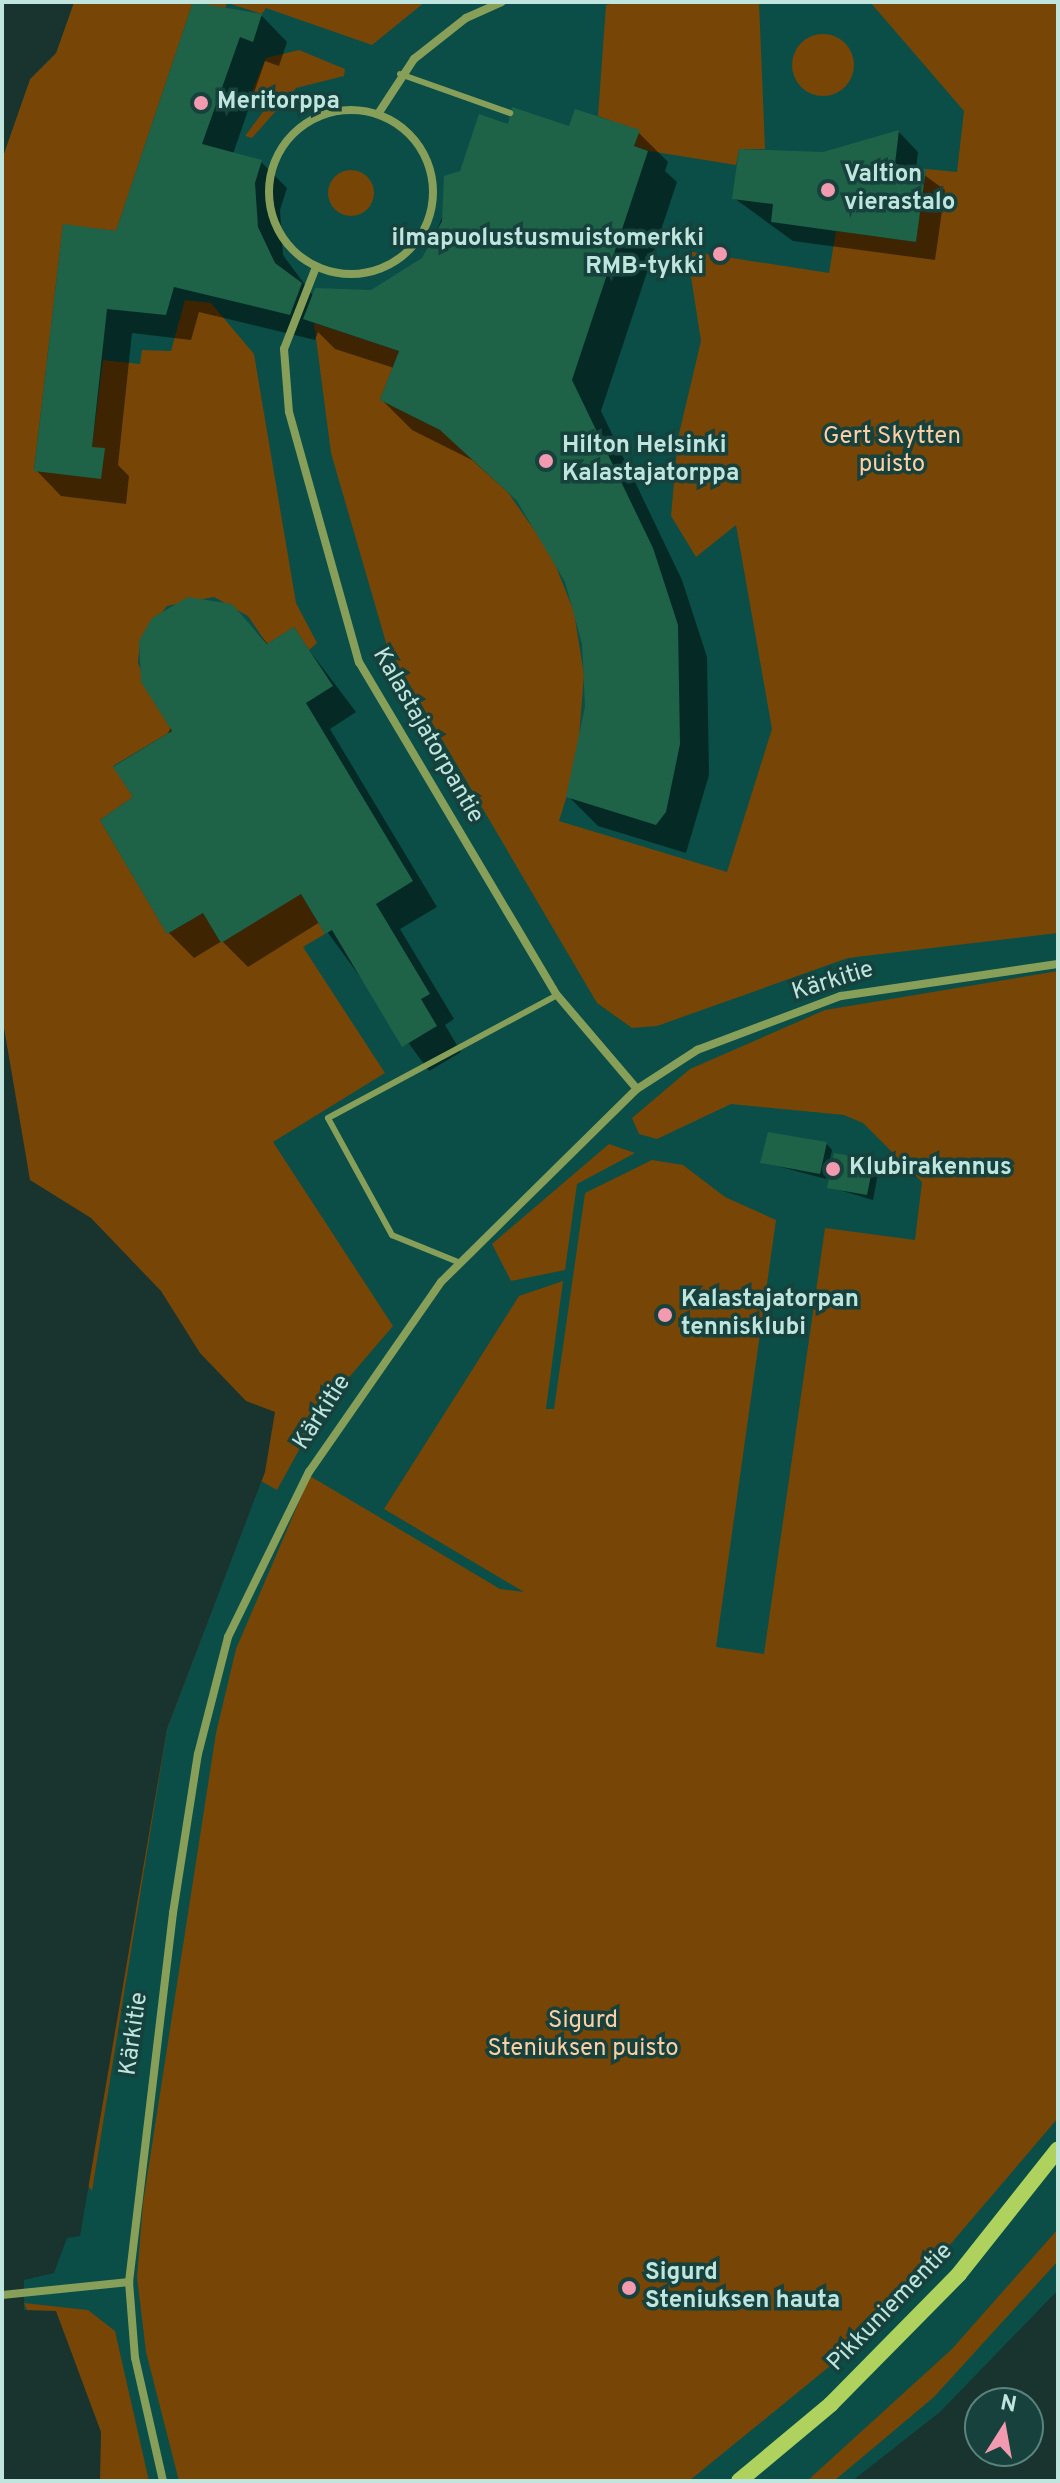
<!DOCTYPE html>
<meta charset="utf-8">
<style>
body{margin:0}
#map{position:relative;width:1060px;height:2483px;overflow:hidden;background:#0a4e47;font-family:Overpass,sans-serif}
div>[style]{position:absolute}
.green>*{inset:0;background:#774505}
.round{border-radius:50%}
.water>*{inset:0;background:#19332f}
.shadow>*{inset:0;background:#0007}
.building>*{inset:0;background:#1e6248}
.lane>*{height:6px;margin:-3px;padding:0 3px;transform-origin:3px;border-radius:3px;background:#889f59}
.street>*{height:8px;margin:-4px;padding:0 4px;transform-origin:4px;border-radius:4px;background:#889f59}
.street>.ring{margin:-4px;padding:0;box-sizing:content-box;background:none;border:8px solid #889f59;border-radius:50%}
.secondary>*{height:16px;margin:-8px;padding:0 8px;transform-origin:8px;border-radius:8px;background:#aed25d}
.dots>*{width:22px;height:22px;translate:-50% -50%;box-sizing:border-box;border:4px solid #16413c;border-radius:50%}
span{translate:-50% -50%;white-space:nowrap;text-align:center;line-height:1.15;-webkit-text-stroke:7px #16413c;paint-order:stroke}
.poi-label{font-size:24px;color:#c0e5df;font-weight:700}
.left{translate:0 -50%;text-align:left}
.right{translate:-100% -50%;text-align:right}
.park-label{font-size:24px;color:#fecfa5}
.street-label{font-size:24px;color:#c0e5df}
.frame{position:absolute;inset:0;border:4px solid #c0e5df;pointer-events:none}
.north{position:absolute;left:964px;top:2387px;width:80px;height:80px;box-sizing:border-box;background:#16413c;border:2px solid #5a837d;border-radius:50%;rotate:11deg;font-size:22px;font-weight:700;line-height:32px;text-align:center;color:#c0e5df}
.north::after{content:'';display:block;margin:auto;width:28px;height:36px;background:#f29aaf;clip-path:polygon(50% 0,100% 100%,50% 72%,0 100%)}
</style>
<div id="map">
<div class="green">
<div style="clip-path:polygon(74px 2px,193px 2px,116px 231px,63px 225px,34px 470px,46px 472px,92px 447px,103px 360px,140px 364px,142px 350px,171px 351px,185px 300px,211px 303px,254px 354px,296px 603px,317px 643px,309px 650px,294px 627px,267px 644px,248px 616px,214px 597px,167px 606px,140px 641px,138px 663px,155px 704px,171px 709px,180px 726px,113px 766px,133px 797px,100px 820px,167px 934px,203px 913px,301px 894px,325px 934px,303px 947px,385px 1073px,273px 1142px,393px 1326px,321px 1410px,277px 1490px,261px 1481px,167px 1729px,92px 2191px,81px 2176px,2px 1226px,2px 159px,30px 79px,56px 53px)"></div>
<div style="clip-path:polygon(198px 2px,425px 2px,372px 45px,266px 8px,262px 14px,227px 3px,224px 11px)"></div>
<div style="clip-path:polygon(619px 2px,759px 2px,765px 149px,739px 149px,736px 165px,649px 151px,634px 146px,639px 131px,598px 116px,606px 5px)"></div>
<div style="clip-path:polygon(870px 2px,1058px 2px,1058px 933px,848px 958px,657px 1026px,632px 1028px,597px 1003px,387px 646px,331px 453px,314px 323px,399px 351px,380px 400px,440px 430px,495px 474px,551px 554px,574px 612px,584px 675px,577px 763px,559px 821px,727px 872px,772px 729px,736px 525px,696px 557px,671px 516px,678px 438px,701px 341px,687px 251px,829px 273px,836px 231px,916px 242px,926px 169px,957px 172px,964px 111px)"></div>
<div class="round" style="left:792px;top:34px;width:62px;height:62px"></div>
<div style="clip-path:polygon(299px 50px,345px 69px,344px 76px,296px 88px,252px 138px,245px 136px,272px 100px,251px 94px,266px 58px)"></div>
<div class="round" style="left:328px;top:170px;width:46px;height:46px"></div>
<div style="clip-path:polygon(1058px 971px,1058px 2118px,884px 2322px,689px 2481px,179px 2481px,146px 2352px,137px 2277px,143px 2203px,216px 1733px,236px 1649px,310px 1476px,500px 1589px,524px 1592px,384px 1509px,519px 1296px,563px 1281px,546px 1409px,554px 1409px,585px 1193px,652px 1160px,683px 1165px,725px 1197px,776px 1220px,716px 1647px,764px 1654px,825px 1228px,915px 1240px,922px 1182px,863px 1123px,844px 1115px,731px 1104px,657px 1139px,639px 1134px,632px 1118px,690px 1069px,825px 1010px)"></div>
<div style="clip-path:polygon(609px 1144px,635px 1153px,577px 1184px,565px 1270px,511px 1281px,492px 1244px)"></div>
<div style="clip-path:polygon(1058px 2229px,1058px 2261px,934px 2397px,834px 2481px,807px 2481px,952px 2349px)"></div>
<div style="clip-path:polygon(24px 2303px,88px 2310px,115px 2331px,149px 2481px,100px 2481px)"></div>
</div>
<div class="water">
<div style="clip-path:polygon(2px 2px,74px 2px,56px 53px,30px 79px,2px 159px)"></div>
<div style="clip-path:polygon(2px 1016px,30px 1180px,91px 1218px,161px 1291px,200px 1353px,246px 1401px,275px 1412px,265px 1472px,167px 1729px,80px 2236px,67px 2238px,54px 2273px,24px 2280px,24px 2310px,56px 2311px,101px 2432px,100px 2481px,2px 2481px)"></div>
<div style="clip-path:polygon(evenodd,1058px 2290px,1058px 2481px,852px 2481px,940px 2412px,1058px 2290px,980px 2403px,1028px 2403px,1028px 2451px,980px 2451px,980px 2403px)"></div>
</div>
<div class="shadow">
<div style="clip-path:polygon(195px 3px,262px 16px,287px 42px,279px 66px,265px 61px,233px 154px,261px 162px,287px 188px,280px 210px,283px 255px,314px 297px,371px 292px,424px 260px,461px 173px,510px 127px,638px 132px,668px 162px,665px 171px,677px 182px,601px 411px,682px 580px,707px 657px,709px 775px,686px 853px,598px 826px,568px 796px,587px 706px,583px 644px,567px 581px,522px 505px,472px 460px,412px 430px,382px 400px,394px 368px,335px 349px,318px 332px,315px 340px,199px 312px,191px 340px,132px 333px,118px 465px,129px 476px,126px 504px,61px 496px,36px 470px)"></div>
<div style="clip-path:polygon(899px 132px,918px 152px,916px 169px,945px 190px,935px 260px,793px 241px,734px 198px)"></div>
<div style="clip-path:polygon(231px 606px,269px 645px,294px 630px,356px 712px,330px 729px,437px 907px,400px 929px,454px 1019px,445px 1025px,461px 1052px,429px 1071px,320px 922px,248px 967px,222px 941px,194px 958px,169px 933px,102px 820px,136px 798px)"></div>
<div style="clip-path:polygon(826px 1143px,832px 1150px,826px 1179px,762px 1162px)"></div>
<div style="clip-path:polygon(873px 1162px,879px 1168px,873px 1200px,829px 1187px)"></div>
</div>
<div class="building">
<div style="clip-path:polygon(193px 2px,262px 14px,253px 42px,240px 37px,202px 144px,262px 160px,255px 183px,258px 227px,275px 263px,302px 283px,290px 315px,174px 287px,166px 315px,107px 309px,92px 447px,105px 448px,101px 479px,34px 471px,63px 224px,116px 231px)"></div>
<div style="clip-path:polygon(512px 107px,569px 126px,575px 109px,640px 130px,634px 146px,648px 151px,572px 380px,653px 548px,678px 625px,680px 744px,666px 812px,656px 825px,566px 797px,585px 706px,582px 644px,565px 582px,517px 501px,440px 430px,380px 400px,399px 351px,303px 319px,315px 288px,371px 290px,422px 258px,442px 221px,444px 176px,460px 171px,479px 114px,508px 124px)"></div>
<div style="clip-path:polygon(899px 130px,895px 164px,926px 169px,916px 242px,771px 222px,773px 204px,732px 199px,739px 149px,823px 152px)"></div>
<div style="clip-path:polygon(188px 597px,232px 604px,267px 644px,294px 627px,333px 686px,306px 703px,413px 881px,376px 904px,430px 994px,421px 999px,437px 1026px,402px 1047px,332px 930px,325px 934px,301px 894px,221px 943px,203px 913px,167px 934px,100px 820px,133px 797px,113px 767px,172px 731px,141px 682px,139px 641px,152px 618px)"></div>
<div style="clip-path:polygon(768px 1132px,827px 1142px,820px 1174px,760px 1163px)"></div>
<div style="clip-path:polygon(834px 1153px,874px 1160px,867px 1195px,827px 1188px)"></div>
</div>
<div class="lane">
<div style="left:400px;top:74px;width:117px;rotate:19.5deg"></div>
<div style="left:458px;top:1262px;width:71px;rotate:-157.8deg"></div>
<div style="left:392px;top:1235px;width:133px;rotate:-118.7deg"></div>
<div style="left:328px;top:1118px;width:260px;rotate:-28.2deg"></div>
</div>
<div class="street">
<div class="ring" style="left:269px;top:110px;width:156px;height:156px"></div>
<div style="left:378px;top:114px;width:66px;rotate:-56.8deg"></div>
<div style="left:414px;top:59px;width:66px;rotate:-38.3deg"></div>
<div style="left:466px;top:18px;width:39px;rotate:-24deg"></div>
<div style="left:316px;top:267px;width:88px;rotate:111.3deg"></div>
<div style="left:284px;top:349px;width:63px;rotate:85.5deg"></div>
<div style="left:289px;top:412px;width:260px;rotate:74.4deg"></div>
<div style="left:359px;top:662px;width:387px;rotate:59.3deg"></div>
<div style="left:557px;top:995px;width:123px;rotate:49.6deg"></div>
<div style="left:2px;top:2295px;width:128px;rotate:-5.8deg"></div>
<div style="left:163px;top:2481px;width:126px;rotate:-102.8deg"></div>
<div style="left:135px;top:2358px;width:76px;rotate:-94.5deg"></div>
<div style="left:129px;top:2282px;width:372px;rotate:-83.2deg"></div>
<div style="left:173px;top:1913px;width:161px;rotate:-81.1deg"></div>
<div style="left:198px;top:1754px;width:121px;rotate:-75.6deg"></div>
<div style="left:228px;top:1637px;width:184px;rotate:-63.9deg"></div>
<div style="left:309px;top:1472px;width:231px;rotate:-55.2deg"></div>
<div style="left:441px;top:1282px;width:275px;rotate:-44.6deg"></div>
<div style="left:637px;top:1089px;width:72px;rotate:-33deg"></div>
<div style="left:697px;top:1050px;width:154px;rotate:-20.6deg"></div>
<div style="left:841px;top:996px;width:219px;rotate:-8.4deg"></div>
</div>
<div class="secondary">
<div style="left:739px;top:2481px;width:120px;rotate:-39.9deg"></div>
<div style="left:831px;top:2404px;width:182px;rotate:-45.4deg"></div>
<div style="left:959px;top:2274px;width:159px;rotate:-51.6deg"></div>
</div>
<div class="dots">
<div style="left:201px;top:103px;background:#f29aaf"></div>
<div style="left:828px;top:190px;background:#f29aaf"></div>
<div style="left:720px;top:254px;background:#f29aaf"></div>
<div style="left:546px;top:461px;background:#f29aaf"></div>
<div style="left:833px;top:1169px;background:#f29aaf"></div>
<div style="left:665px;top:1315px;background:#f29aaf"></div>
<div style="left:629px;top:2288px;background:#f29aaf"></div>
</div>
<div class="poi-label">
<span class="left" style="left:217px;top:103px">Meritorppa</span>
<span class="left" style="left:844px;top:190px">Valtion<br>vierastalo</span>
<span class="right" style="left:704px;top:254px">ilmapuolustusmuistomerkki<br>RMB-tykki</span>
<span class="left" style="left:562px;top:461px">Hilton Helsinki<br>Kalastajatorppa</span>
<span class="left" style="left:849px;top:1169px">Klubirakennus</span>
<span class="left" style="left:681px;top:1315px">Kalastajatorpan<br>tennisklubi</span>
<span class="left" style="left:645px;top:2288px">Sigurd<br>Steniuksen hauta</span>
</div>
<div class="park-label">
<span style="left:892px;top:452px">Gert Skytten<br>puisto</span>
<span style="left:583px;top:2036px">Sigurd<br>Steniuksen puisto</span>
</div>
<div class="street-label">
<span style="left:427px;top:736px;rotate:60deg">Kalastajatorpantie</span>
<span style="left:833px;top:982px;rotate:-17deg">Kärkitie</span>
<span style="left:323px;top:1413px;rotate:-57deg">Kärkitie</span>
<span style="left:135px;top:2034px;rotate:-82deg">Kärkitie</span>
<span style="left:891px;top:2308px;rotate:-46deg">Pikkuniementie</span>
</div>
<div class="frame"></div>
<div class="north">N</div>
</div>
